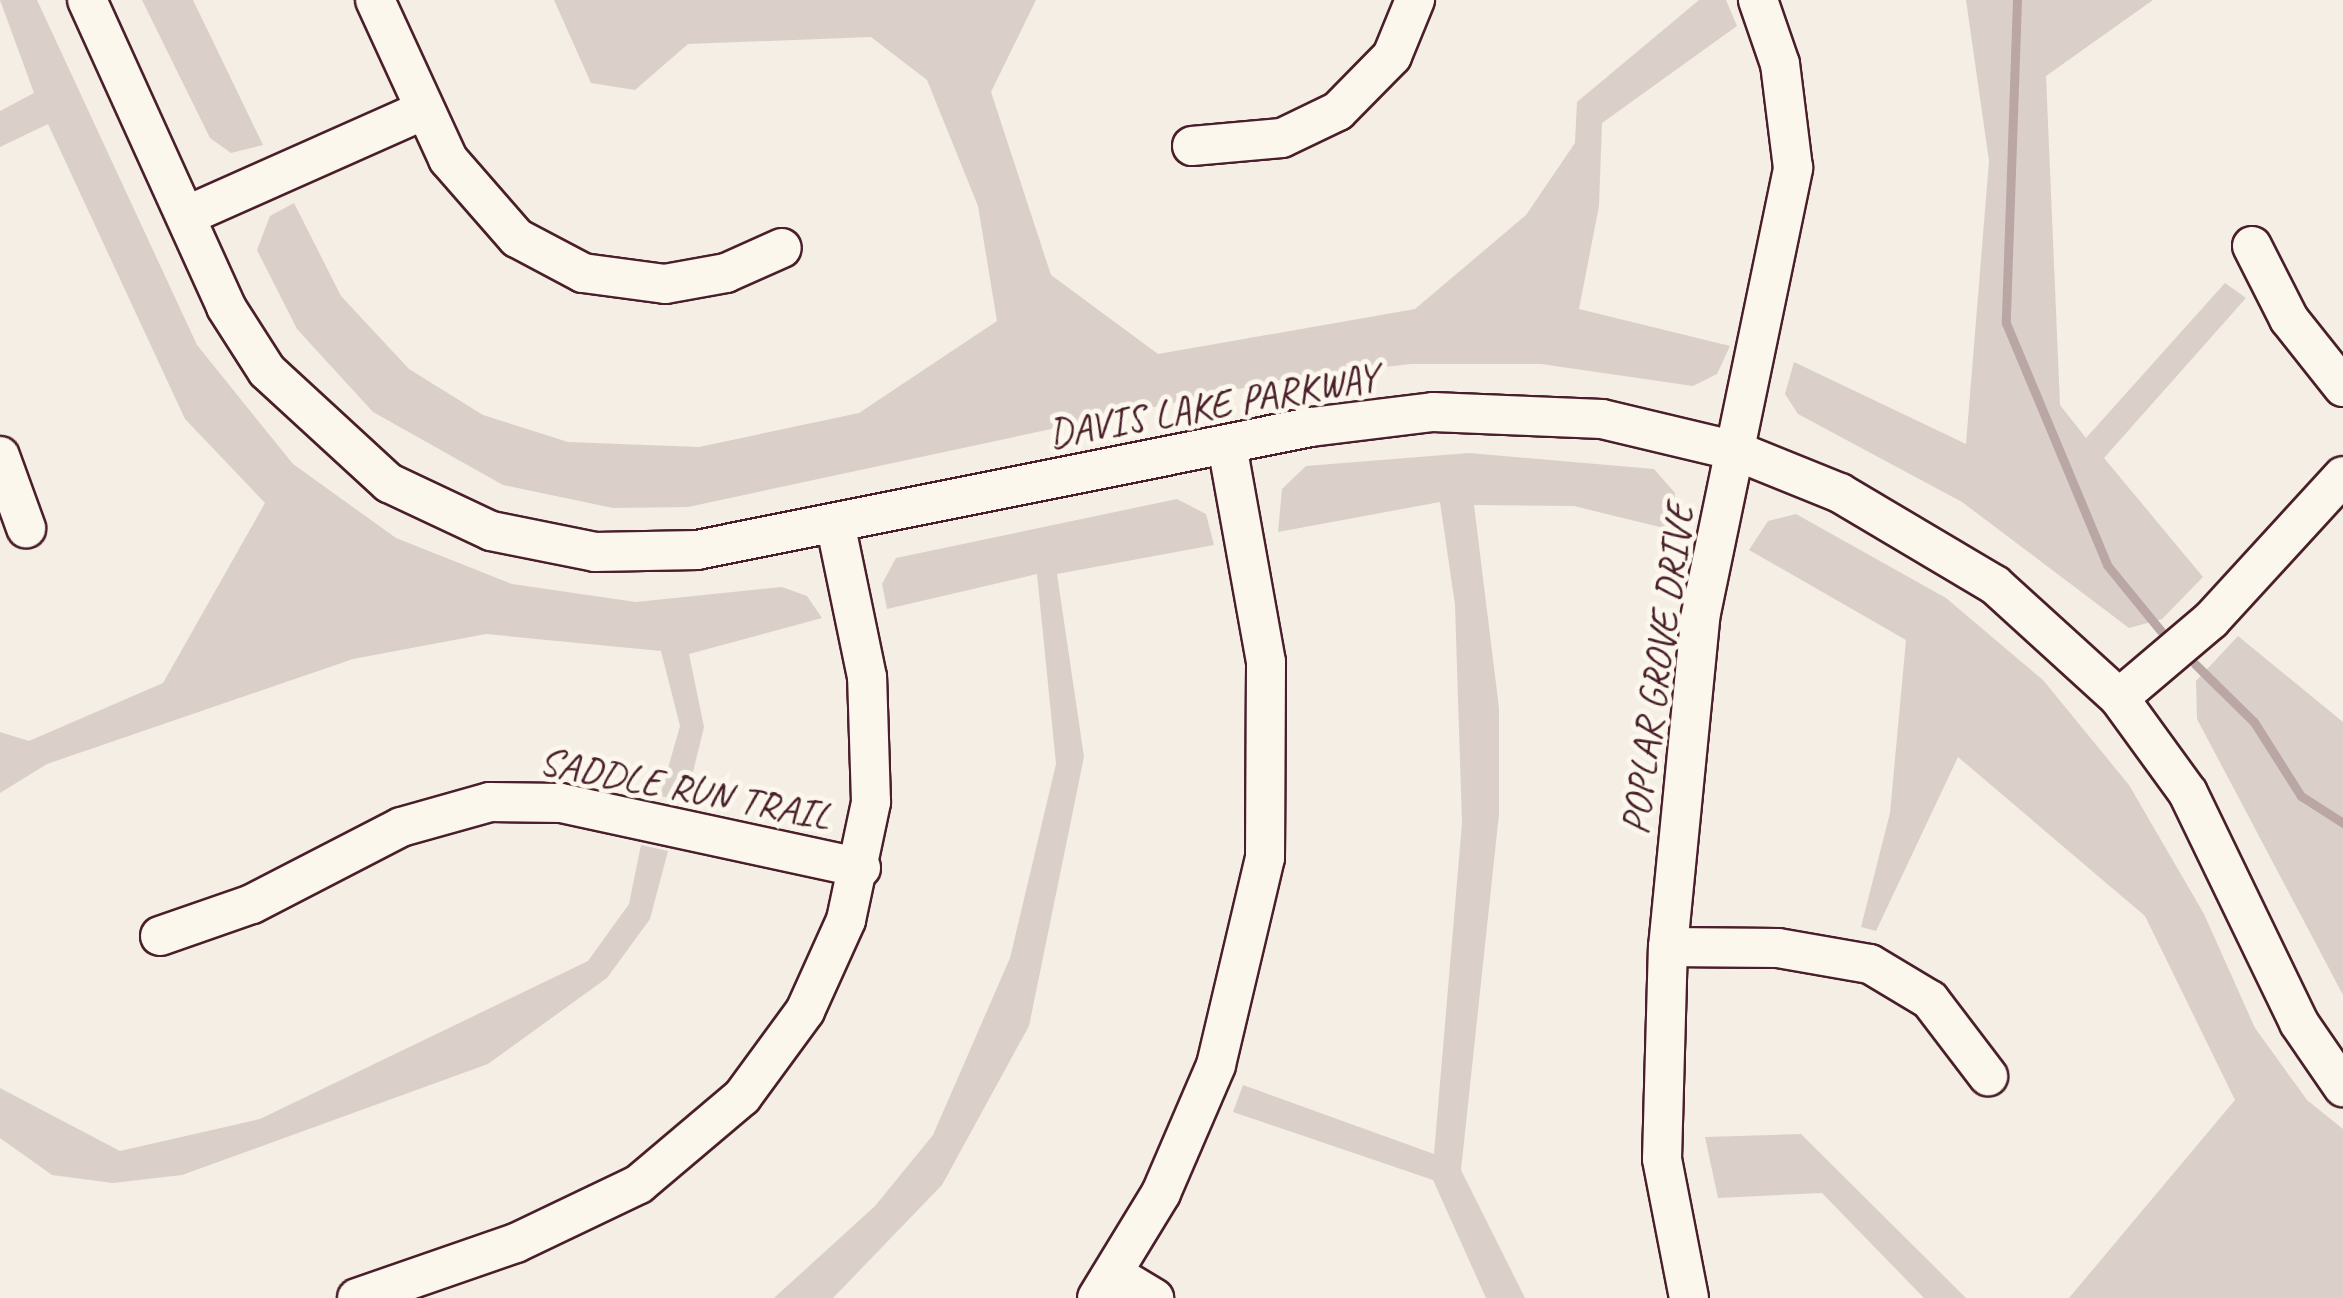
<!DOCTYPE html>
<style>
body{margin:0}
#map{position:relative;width:2343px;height:1298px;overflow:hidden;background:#f4eee4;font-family:Caveat,sans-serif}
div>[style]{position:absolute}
.green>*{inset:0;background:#dbd0c9}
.stream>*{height:9px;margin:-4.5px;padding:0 4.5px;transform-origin:4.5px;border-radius:4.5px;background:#baa7a5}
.roads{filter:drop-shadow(2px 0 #4a1f2b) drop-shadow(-2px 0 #4a1f2b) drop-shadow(0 2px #4a1f2b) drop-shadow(0 -2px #4a1f2b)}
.minor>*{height:38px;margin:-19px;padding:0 19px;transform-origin:19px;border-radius:19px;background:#fbf7ec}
span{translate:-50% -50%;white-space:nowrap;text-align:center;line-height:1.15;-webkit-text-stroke:10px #fbf7ec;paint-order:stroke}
.street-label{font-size:40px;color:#4a1f2b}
</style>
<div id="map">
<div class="green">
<div style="clip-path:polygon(0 0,37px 0,197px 345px,293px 464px,396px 538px,512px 584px,636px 602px,782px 587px,807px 596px,822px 618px,689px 654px,704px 727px,686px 801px,660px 796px,680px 726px,661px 651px,486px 634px,353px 659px,47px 764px,0 793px,0 732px,29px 741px,163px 683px,265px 503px,185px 419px,48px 124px,0 147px,0 111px,34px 93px)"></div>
<div style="clip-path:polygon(142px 0,193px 0,263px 145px,231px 153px,210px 138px)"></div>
<div style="clip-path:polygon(554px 0,1036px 0,991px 92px,1051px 275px,1158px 354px,1415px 309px,1526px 215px,1575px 143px,1577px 102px,1699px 0,1726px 0,1737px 26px,1602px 123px,1599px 206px,1579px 309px,1730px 346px,1717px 374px,1693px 386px,1541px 364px,1411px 364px,1289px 378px,688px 507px,613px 508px,503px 485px,373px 412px,297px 329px,257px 250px,270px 216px,294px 203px,341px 296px,409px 369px,483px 415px,568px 442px,699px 447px,859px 413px,997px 321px,978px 206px,927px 80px,871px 37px,688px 44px,635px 90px,591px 83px)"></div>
<div style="clip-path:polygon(1966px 0,2153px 0,2046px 76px,2060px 405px,2086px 438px,2225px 283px,2246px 298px,2104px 458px,2203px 577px,2162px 619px,2129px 628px,1962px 502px,1798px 414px,1785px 394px,1794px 362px,1966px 444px,1989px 161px)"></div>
<div style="clip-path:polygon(1469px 453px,1654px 469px,1675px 493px,1672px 530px,1574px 506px,1474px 505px,1499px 708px,1499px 814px,1461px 1170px,1525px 1298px,1486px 1298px,1433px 1180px,1233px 1112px,1243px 1085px,1434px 1154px,1462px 823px,1455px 605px,1440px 502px,1278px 532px,1282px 489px,1306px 466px)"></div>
<div style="clip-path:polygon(1177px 499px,1206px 514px,1214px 545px,1057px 574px,1084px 757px,1029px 1026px,942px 1185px,833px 1298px,774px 1298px,875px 1206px,933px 1135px,1010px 958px,1056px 764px,1037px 574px,887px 609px,882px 584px,896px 558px)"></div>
<div style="clip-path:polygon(1796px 514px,1946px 598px,2043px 680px,2129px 785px,2204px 914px,2255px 1028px,2307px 1100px,2343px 1129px,2343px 1298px,2069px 1298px,2235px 1100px,2145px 916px,1958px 757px,1876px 931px,1861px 927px,1890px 813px,1906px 640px,1749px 550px,1768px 521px)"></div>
<div style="clip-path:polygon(2238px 636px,2343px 722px,2343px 995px,2197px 719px,2196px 681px)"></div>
<div style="clip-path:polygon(641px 845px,668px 851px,650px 919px,607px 978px,488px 1064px,182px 1175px,113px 1183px,52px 1175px,0 1138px,0 1088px,120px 1151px,260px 1119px,588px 961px,629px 904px)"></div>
<div style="clip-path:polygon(1801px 1134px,1966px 1298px,1924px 1298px,1822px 1193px,1718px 1198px,1705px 1137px)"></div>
</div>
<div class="stream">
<div style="left:2017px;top:0;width:323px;rotate:92deg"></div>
<div style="left:2006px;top:323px;width:262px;rotate:67.3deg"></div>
<div style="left:2107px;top:565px;width:85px;rotate:50.7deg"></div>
<div style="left:2195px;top:664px;width:83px;rotate:44.5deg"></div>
<div style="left:2254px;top:722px;width:88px;rotate:57.6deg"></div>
<div style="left:2301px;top:796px;width:50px;rotate:32.7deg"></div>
</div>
<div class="roads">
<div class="minor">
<div style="left:87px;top:0;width:337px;rotate:65.6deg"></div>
<div style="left:226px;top:307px;width:76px;rotate:57.4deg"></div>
<div style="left:267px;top:371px;width:166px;rotate:42.6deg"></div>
<div style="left:389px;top:483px;width:113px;rotate:25.2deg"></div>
<div style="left:491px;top:531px;width:106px;rotate:11.4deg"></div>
<div style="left:595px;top:552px;width:102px;rotate:-1.1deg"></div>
<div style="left:697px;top:550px;width:626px;rotate:-11.33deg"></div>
<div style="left:1311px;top:427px;width:123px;rotate:-7deg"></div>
<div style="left:1433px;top:412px;width:169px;rotate:2.4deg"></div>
<div style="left:1602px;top:419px;width:138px;rotate:13.4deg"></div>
<div style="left:1736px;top:451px;width:112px;rotate:22deg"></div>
<div style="left:1840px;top:493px;width:180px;rotate:30.7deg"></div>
<div style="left:1995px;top:585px;width:168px;rotate:42.3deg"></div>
<div style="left:2119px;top:698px;width:117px;rotate:54deg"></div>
<div style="left:2188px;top:793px;width:255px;rotate:64.2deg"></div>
<div style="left:2299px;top:1023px;width:78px;rotate:55.5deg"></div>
<div style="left:375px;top:0;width:175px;rotate:65.3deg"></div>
<div style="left:448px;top:159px;width:105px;rotate:48.9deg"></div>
<div style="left:517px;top:238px;width:75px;rotate:27.9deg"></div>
<div style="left:583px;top:273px;width:83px;rotate:7.6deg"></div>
<div style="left:665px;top:284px;width:62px;rotate:-10.2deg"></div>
<div style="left:726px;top:273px;width:61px;rotate:-24.1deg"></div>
<div style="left:1192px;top:146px;width:90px;rotate:-5.1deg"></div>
<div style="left:1282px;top:138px;width:62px;rotate:-25.7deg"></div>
<div style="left:1338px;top:111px;width:77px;rotate:-45.5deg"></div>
<div style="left:1392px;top:56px;width:61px;rotate:-67.7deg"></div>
<div style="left:186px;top:216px;width:261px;rotate:-24deg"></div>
<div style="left:2252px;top:246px;width:82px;rotate:63.1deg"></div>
<div style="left:2289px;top:319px;width:87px;rotate:51.5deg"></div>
<div style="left:0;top:456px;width:77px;rotate:70.1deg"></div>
<div style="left:2119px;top:698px;width:121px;rotate:-40.3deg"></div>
<div style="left:2211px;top:620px;width:195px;rotate:-47.5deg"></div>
<div style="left:160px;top:936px;width:97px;rotate:-19.2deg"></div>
<div style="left:252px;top:904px;width:168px;rotate:-27.3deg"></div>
<div style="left:401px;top:827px;width:92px;rotate:-15.7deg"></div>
<div style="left:490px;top:802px;width:71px;rotate:0.8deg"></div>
<div style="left:561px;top:803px;width:307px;rotate:12.2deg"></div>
<div style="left:1668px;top:947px;width:110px;rotate:0.5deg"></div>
<div style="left:1778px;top:948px;width:93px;rotate:9.9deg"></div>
<div style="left:1870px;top:964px;width:70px;rotate:31deg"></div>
<div style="left:1930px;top:1000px;width:96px;rotate:52.7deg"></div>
<div style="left:1114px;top:1274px;width:47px;rotate:31deg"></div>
<div style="left:357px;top:1298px;width:168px;rotate:-19.1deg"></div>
<div style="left:516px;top:1243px;width:136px;rotate:-25.6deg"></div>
<div style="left:639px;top:1184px;width:135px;rotate:-40.2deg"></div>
<div style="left:742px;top:1097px;width:107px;rotate:-53.8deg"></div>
<div style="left:805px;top:1011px;width:100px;rotate:-65.7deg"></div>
<div style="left:846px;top:920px;width:121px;rotate:-78deg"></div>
<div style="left:871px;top:802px;width:125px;rotate:-91.8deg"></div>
<div style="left:867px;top:677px;width:157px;rotate:-101.7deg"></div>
<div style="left:1097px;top:1298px;width:123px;rotate:-58.6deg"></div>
<div style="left:1161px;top:1193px;width:139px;rotate:-66.7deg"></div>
<div style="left:1216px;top:1065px;width:213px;rotate:-76.7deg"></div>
<div style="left:1265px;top:858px;width:196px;rotate:-89.7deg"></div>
<div style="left:1266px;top:662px;width:220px;rotate:-100.2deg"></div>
<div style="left:1689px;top:1298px;width:142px;rotate:-101deg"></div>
<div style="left:1662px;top:1159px;width:212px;rotate:-88.4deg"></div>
<div style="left:1668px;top:947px;width:331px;rotate:-84.4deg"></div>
<div style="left:1700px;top:618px;width:460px;rotate:-78.3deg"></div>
<div style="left:1793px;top:168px;width:105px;rotate:-97.1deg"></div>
<div style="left:1780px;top:64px;width:68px;rotate:-109deg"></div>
</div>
</div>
<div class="street-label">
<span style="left:1213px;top:405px;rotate:-10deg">DAVIS LAKE PARKWAY</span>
<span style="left:1657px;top:669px;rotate:-82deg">POPLAR GROVE DRIVE</span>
<span style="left:685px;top:788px;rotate:11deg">SADDLE RUN TRAIL</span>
</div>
</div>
